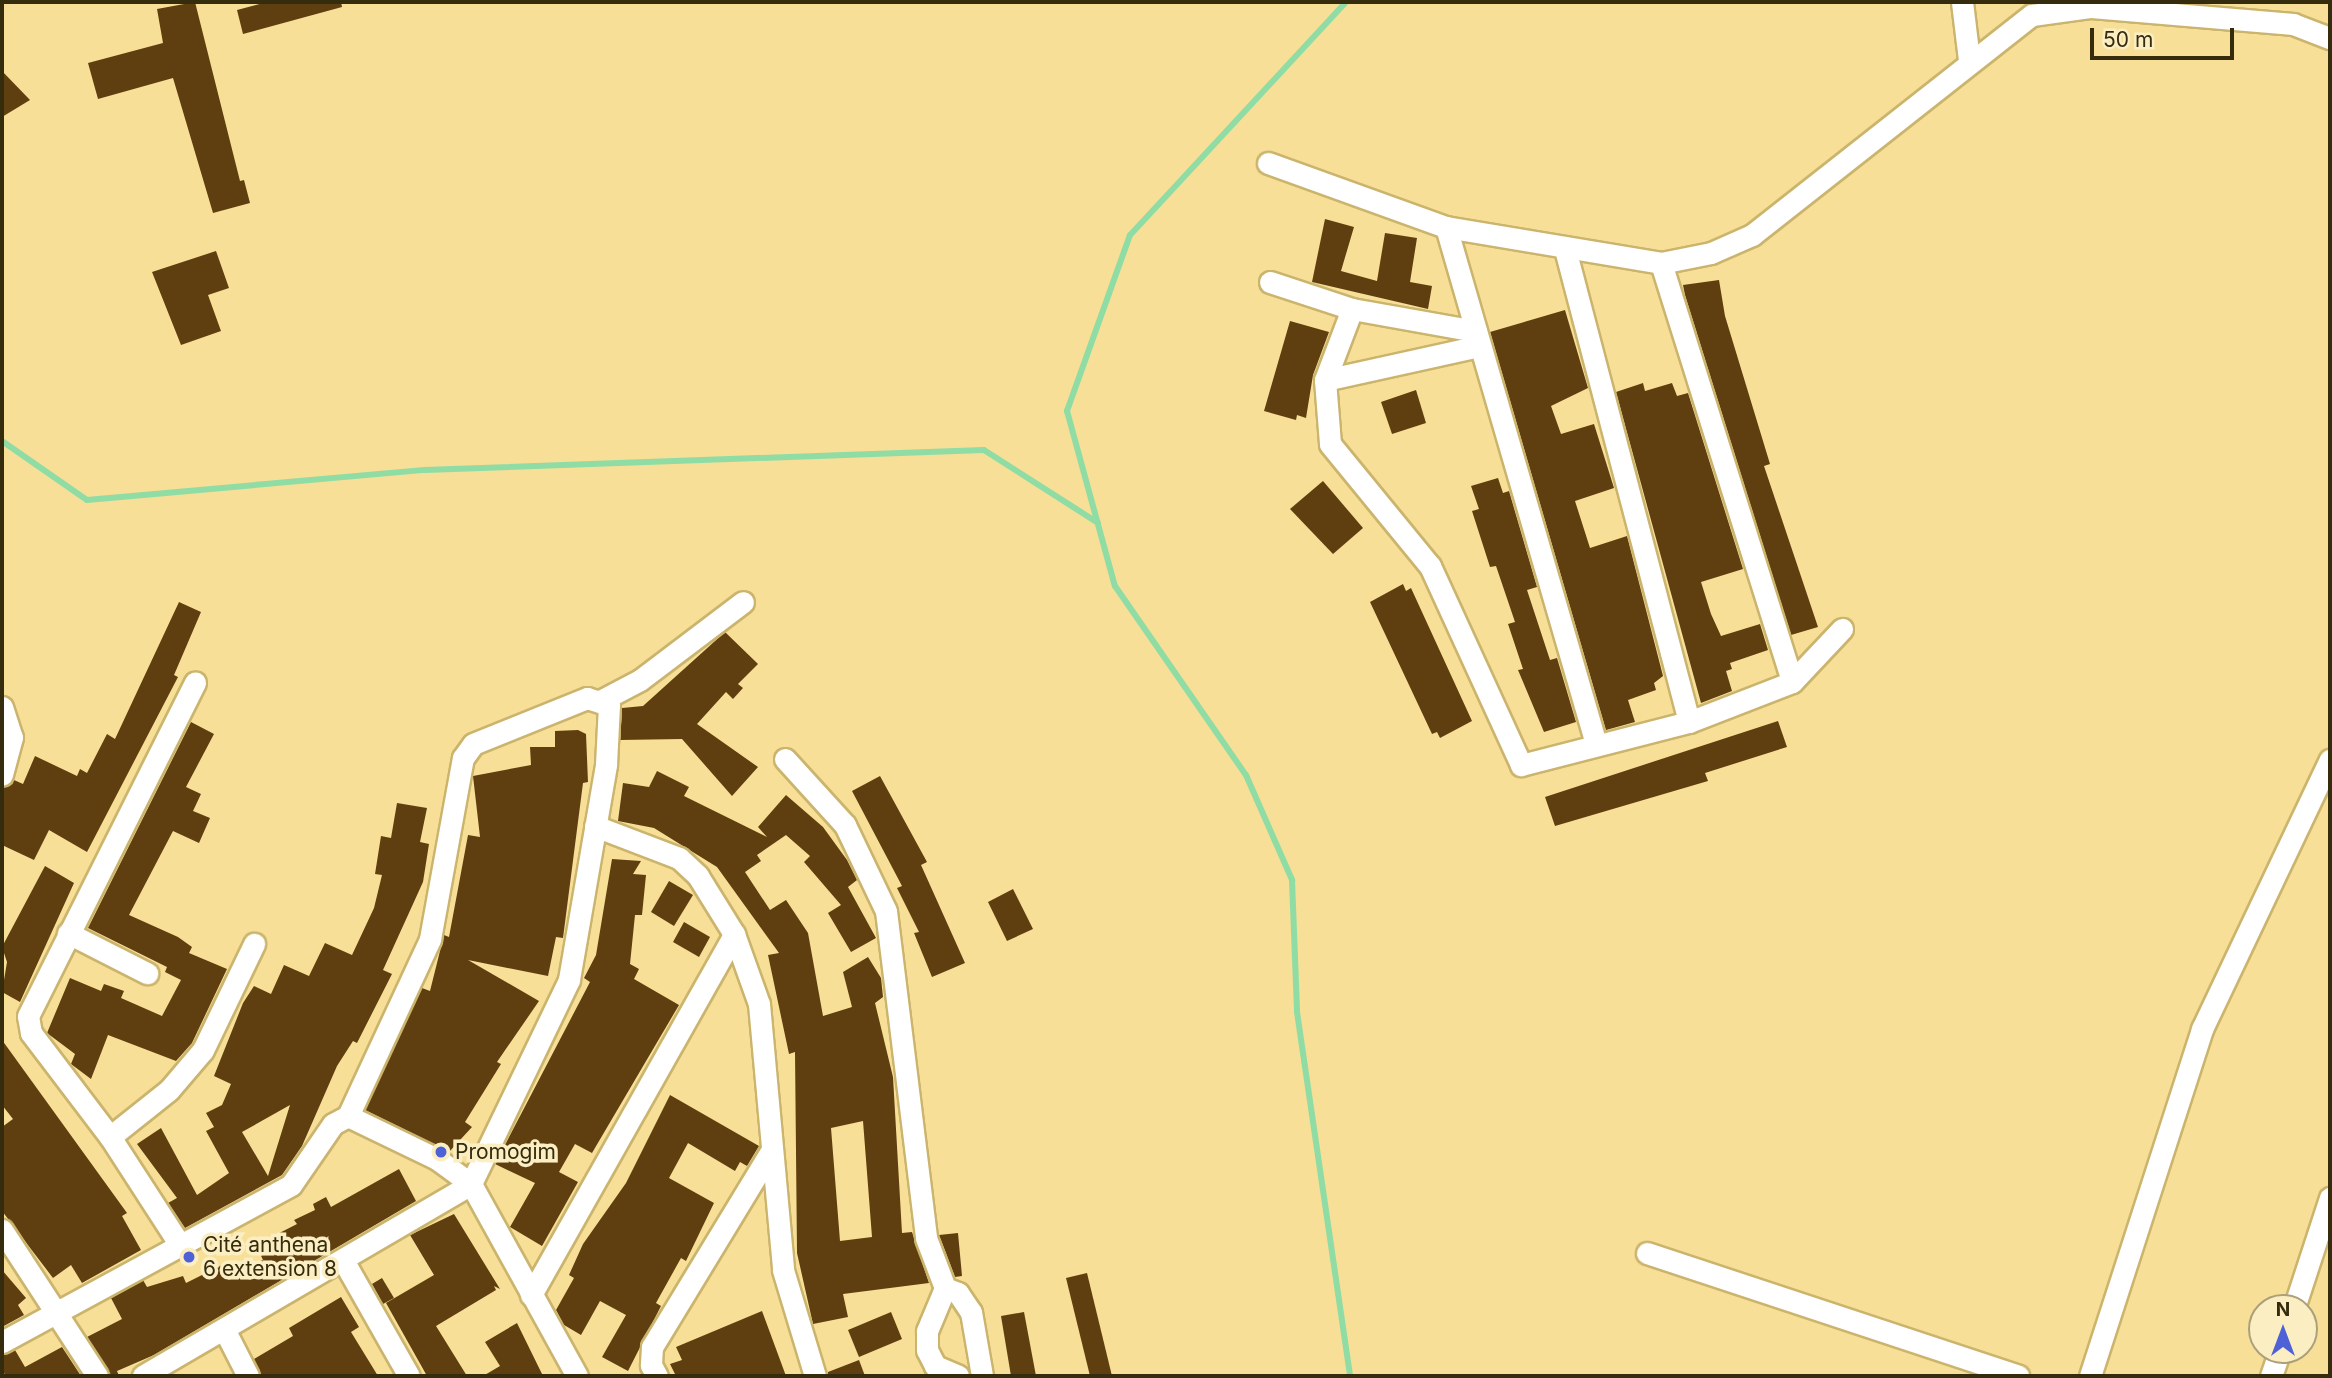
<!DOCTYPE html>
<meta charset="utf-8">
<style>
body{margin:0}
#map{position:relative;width:2332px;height:1378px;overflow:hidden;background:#f7df97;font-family:Inter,sans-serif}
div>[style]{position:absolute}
.stream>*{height:6px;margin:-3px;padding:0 3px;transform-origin:3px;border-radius:3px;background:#8fdca5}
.building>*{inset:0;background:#5f3f0f}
.roads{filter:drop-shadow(2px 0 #cbb46d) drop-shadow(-2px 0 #cbb46d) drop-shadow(0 2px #cbb46d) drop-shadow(0 -2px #cbb46d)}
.minor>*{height:21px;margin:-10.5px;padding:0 10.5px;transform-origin:10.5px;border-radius:10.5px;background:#fff}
.dots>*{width:19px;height:19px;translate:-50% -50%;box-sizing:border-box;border:4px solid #fbeec3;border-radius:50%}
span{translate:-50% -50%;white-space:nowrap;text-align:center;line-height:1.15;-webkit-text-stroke:7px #fbeec3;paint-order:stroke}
.poi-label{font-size:21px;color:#352b0d}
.left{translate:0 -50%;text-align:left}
.frame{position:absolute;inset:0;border:4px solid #352b0d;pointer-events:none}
.north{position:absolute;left:2248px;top:1294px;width:70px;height:70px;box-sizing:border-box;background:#fbeec3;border:2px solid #aca07a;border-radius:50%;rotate:0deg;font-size:19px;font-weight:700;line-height:28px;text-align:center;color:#352b0d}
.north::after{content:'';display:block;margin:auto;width:24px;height:32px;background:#4f61d7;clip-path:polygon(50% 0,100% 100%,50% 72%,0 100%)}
.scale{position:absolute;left:2090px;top:28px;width:144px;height:32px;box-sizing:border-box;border:4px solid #352b0d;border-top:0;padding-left:9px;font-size:21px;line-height:24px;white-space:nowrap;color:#352b0d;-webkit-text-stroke:5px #fbeec3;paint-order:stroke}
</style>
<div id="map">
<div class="stream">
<div style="left:1346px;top:2px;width:318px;rotate:132.8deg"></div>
<div style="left:1130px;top:235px;width:187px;rotate:109.7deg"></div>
<div style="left:1067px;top:411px;width:181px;rotate:74.7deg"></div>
<div style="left:1115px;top:586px;width:230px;rotate:55.3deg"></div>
<div style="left:1246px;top:775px;width:115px;rotate:66.3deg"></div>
<div style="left:1292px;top:880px;width:132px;rotate:87.8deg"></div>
<div style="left:1297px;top:1012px;width:368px;rotate:81.7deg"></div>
<div style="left:2px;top:441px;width:103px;rotate:34.8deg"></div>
<div style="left:87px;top:500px;width:339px;rotate:-5.1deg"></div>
<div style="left:425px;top:470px;width:559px;rotate:-2.05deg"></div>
<div style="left:984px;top:450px;width:135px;rotate:32.6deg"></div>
</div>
<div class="building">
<div style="clip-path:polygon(195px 2px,240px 181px,244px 180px,250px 203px,213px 213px,173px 78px,98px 99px,88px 63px,163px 43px,157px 9px)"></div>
<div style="clip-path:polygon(267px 2px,341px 2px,342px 7px,243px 34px,237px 10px)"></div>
<div style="clip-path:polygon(2px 71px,30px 100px,2px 117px)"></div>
<div style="clip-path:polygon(1325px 219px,1354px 227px,1341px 271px,1377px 281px,1385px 233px,1417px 238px,1410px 282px,1432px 286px,1428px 309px,1312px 282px)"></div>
<div style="clip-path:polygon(216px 251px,229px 288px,208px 295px,221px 331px,181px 345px,152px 272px)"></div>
<div style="clip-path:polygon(1719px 280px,1725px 316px,1770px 464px,1764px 466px,1818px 627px,1791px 635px,1685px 295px,1683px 285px)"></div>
<div style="clip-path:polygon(1565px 310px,1588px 388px,1551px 406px,1561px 434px,1594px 424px,1614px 488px,1575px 501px,1590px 548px,1627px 536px,1663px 676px,1654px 683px,1656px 690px,1628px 700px,1635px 722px,1606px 730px,1490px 332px)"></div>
<div style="clip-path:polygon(1290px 321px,1329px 332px,1313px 375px,1306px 418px,1297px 415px,1296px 420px,1264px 411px)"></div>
<div style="clip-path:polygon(1643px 383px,1645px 391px,1672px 383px,1677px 396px,1688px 393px,1743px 569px,1701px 582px,1711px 614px,1721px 636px,1760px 624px,1768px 650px,1730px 663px,1732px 669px,1726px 671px,1732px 691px,1701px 703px,1616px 392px)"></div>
<div style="clip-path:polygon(1416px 390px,1426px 423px,1392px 434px,1381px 402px)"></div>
<div style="clip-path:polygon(1498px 478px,1503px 493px,1509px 491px,1537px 587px,1527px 590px,1550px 660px,1557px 658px,1576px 722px,1544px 732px,1518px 670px,1523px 669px,1508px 624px,1515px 622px,1496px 566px,1490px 567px,1472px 511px,1479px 509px,1471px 486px)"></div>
<div style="clip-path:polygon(1323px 481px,1363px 528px,1333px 554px,1290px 509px)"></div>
<div style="clip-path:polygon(1403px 584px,1406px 591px,1411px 588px,1472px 721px,1440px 738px,1437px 732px,1432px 734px,1370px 602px)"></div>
<div style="clip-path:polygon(179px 602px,201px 612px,174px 675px,178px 677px,87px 852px,49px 830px,34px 860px,2px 845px,2px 788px,14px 780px,23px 784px,35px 756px,77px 776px,80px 769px,87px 773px,107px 734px,115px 739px)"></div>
<div style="clip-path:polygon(725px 632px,758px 664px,738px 684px,743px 688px,733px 699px,726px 692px,697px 724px,758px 767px,732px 796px,682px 739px,620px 740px,622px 708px,643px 706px)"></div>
<div style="clip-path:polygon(1778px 721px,1787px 747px,1705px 773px,1708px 781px,1555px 826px,1545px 797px)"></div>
<div style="clip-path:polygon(191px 722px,214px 734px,186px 787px,201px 794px,193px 811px,210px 818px,199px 843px,173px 831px,129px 915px,178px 937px,192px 947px,189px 953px,227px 969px,192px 1043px,176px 1061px,108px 1035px,91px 1079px,71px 1064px,75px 1054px,47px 1033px,70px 978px,101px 991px,104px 984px,124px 991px,121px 998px,162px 1016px,181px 980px,165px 972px,167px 967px,88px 928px)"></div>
<div style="clip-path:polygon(578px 730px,586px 734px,588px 782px,583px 783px,563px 938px,556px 937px,548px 976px,468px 960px,539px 1001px,497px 1062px,501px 1064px,465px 1122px,472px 1127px,449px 1152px,365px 1110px,422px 988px,430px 991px,444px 935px,449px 937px,468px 835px,480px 837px,473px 776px,531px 765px,530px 747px,555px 747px,555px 731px)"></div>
<div style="clip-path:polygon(evenodd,657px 771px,689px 787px,684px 796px,767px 837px,758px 827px,786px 795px,823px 827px,847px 860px,857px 880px,848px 887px,876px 938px,851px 952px,828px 913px,841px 905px,804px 862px,810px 856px,786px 835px,757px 855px,761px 861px,745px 872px,770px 910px,786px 900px,808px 933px,823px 1016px,852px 1007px,843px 972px,868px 957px,881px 978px,883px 997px,875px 1003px,893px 1077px,902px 1233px,912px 1232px,929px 1283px,843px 1294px,848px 1317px,813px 1324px,797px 1253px,795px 1052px,789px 1054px,768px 955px,779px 953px,717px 867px,654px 828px,618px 821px,623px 783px,649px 787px,657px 771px,863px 1121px,872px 1237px,840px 1241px,831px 1128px,863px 1121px)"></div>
<div style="clip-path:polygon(880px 776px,927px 862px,921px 865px,965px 963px,932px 977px,914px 933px,919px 932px,897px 888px,902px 886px,852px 791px)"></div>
<div style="clip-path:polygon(evenodd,397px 803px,427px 808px,420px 842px,429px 844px,423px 882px,383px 970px,392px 974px,357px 1043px,353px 1041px,337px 1066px,302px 1146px,282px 1175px,185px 1228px,168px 1203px,177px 1198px,137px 1144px,161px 1128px,197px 1195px,229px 1173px,206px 1131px,214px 1127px,206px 1113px,222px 1105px,231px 1084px,214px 1076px,243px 1003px,254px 986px,271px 994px,284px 965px,309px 976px,325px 943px,352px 955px,374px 908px,382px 875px,375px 874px,381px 836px,391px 838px,397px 803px,290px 1105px,268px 1176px,242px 1132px,290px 1105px)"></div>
<div style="clip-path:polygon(612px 859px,641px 861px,633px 874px,646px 875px,642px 915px,635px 915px,630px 964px,639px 969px,634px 979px,679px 1005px,592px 1153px,575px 1144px,559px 1172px,578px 1182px,542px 1246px,510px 1227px,535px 1183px,495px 1164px,590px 982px,584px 978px,596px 955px)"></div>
<div style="clip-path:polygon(45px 866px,74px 883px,20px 1002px,2px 992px,7px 962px,2px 947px)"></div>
<div style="clip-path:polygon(669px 881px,693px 895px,674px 926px,651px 912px)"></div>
<div style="clip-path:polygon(1013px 889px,1033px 929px,1007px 941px,988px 902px)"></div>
<div style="clip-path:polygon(684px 922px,710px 937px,699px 957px,673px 942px)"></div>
<div style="clip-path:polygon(2px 1040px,127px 1213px,122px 1216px,141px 1250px,82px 1283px,71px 1265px,53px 1278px,2px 1211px,2px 1127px,13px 1119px,2px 1105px)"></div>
<div style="clip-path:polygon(670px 1095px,759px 1146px,747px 1166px,740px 1162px,735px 1171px,688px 1143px,669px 1178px,714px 1203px,686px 1261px,681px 1258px,656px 1303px,661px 1306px,628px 1371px,602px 1357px,626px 1315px,600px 1301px,581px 1335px,564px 1325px,556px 1310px,574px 1278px,569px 1275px,583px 1244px,626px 1183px)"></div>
<div style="clip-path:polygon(399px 1169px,416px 1201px,154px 1355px,117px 1371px,119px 1376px,110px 1376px,87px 1337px,122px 1319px,111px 1298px,143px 1280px,147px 1287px,183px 1276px,186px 1283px,226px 1263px,232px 1275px,263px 1260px,256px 1245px,297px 1224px,294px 1220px,315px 1210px,313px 1204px,326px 1197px,331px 1207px)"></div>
<div style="clip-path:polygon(454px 1214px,500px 1289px,494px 1286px,496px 1290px,436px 1326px,467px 1376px,427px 1376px,386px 1303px,434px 1275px,410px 1235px)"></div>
<div style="clip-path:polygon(958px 1233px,962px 1276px,955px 1277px,939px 1235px)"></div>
<div style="clip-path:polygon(2px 1270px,26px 1298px,18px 1305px,24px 1315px,2px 1327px)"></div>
<div style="clip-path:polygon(1087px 1273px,1112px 1376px,1090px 1376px,1066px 1278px)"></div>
<div style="clip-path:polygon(382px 1278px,394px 1298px,383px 1304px,372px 1284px)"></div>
<div style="clip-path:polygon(341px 1297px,359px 1327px,351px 1332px,378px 1376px,261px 1376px,254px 1359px,293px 1336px,289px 1328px)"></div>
<div style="clip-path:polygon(762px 1311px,786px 1376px,676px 1376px,670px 1364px,682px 1360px,676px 1347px)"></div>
<div style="clip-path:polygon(891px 1312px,902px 1339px,859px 1357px,848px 1330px)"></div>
<div style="clip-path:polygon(1024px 1312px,1036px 1376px,1011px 1376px,1001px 1316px)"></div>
<div style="clip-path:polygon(517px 1323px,543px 1376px,483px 1376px,500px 1366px,485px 1342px)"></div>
<div style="clip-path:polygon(62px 1347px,81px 1376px,6px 1376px,2px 1370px,2px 1355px,15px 1350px,25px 1367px)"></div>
<div style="clip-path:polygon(859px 1360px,865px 1376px,828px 1376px,828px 1372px)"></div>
</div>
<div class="roads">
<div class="minor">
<div style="left:1962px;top:2px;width:58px;rotate:83.1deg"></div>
<div style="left:1268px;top:163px;width:189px;rotate:19.8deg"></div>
<div style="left:1446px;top:227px;width:218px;rotate:9.5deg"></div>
<div style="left:1661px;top:263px;width:51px;rotate:-11.3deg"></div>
<div style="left:1711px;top:253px;width:45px;rotate:-23.7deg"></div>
<div style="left:1752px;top:235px;width:356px;rotate:-38.2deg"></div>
<div style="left:2032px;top:15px;width:60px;rotate:-7.7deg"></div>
<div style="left:2091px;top:7px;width:203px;rotate:4.8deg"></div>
<div style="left:2293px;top:24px;width:40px;rotate:21deg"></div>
<div style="left:1446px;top:227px;width:538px;rotate:73.82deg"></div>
<div style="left:1565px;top:249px;width:489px;rotate:75.3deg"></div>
<div style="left:1661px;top:263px;width:439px;rotate:72.6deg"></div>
<div style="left:1270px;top:282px;width:86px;rotate:18.2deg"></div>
<div style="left:1352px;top:309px;width:126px;rotate:10.1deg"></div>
<div style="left:1352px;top:309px;width:76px;rotate:110.8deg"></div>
<div style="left:1325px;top:380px;width:64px;rotate:85.5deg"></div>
<div style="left:1330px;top:444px;width:158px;rotate:50.7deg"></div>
<div style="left:1430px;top:566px;width:219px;rotate:65.4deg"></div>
<div style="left:1521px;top:765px;width:173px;rotate:-14.4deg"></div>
<div style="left:1689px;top:722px;width:110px;rotate:-21.2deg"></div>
<div style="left:1792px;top:682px;width:73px;rotate:-46.7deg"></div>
<div style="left:1325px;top:380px;width:159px;rotate:-12.4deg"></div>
<div style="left:602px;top:700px;width:43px;rotate:-27.8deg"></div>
<div style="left:640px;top:680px;width:129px;rotate:-37.1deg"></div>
<div style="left:2px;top:707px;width:32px;rotate:72deg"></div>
<div style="left:12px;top:737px;width:39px;rotate:105deg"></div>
<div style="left:785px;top:759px;width:89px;rotate:47.7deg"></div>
<div style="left:845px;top:825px;width:95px;rotate:64.5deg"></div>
<div style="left:886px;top:911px;width:329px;rotate:83deg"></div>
<div style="left:926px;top:1238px;width:53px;rotate:69.2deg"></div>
<div style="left:945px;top:1288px;width:47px;rotate:112.7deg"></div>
<div style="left:927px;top:1331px;width:19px;rotate:90deg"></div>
<div style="left:927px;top:1350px;width:18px;rotate:63deg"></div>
<div style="left:935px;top:1366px;width:25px;rotate:23deg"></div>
<div style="left:595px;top:826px;width:90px;rotate:20.9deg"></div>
<div style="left:679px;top:858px;width:26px;rotate:43deg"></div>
<div style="left:698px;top:876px;width:68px;rotate:58.2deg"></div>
<div style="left:734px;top:934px;width:74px;rotate:70.3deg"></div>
<div style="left:759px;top:1004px;width:267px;rotate:84.8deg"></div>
<div style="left:783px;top:1270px;width:111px;rotate:73.2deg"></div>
<div style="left:68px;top:933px;width:89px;rotate:26.9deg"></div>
<div style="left:348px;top:1116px;width:99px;rotate:25.8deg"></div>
<div style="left:437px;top:1159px;width:42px;rotate:36.3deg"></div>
<div style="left:471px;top:1184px;width:219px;rotate:61.1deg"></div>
<div style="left:110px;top:1137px;width:75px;rotate:-38.5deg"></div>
<div style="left:169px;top:1090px;width:52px;rotate:-49.6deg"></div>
<div style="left:203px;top:1050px;width:118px;rotate:-64.3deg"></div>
<div style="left:2px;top:1230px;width:174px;rotate:56.9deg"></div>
<div style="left:180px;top:1245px;width:129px;rotate:-122.9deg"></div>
<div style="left:110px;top:1137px;width:131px;rotate:-127.2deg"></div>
<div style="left:31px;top:1033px;width:17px;rotate:-100deg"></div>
<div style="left:28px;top:1016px;width:373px;rotate:-63.4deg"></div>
<div style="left:1647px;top:1253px;width:391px;rotate:18.3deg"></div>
<div style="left:343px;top:1260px;width:133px;rotate:60.4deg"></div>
<div style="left:945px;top:1288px;width:14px;rotate:21deg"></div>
<div style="left:958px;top:1293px;width:23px;rotate:56deg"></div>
<div style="left:971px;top:1312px;width:65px;rotate:80.2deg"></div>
<div style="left:531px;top:1295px;width:414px;rotate:-60.6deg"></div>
<div style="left:2294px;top:1308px;width:116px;rotate:-71.9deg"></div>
<div style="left:224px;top:1329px;width:53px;rotate:62.9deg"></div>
<div style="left:2px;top:1342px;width:329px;rotate:-28.5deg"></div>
<div style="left:291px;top:1185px;width:74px;rotate:-55.5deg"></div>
<div style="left:333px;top:1124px;width:17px;rotate:-28deg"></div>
<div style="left:348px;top:1116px;width:195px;rotate:-65.1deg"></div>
<div style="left:430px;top:939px;width:184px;rotate:-79.7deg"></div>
<div style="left:463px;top:758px;width:17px;rotate:-54deg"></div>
<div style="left:473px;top:744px;width:123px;rotate:-22deg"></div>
<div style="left:587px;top:698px;width:23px;rotate:18deg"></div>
<div style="left:609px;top:705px;width:60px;rotate:92.9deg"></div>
<div style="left:606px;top:765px;width:218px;rotate:99.8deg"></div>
<div style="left:569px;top:980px;width:226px;rotate:115.7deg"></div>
<div style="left:471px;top:1184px;width:380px;rotate:149.7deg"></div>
<div style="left:657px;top:1376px;width:13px;rotate:-119deg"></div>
<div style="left:651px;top:1365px;width:18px;rotate:-87deg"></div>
<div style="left:652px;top:1347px;width:227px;rotate:-58.7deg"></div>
<div style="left:2090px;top:1376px;width:365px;rotate:-72.1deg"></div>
<div style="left:2202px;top:1029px;width:298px;rotate:-64.6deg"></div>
<div style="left:2271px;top:1376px;width:28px;rotate:-71deg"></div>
</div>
</div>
<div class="dots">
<div style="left:441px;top:1152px;background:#4f61d7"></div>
<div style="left:189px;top:1257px;background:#4f61d7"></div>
</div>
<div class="poi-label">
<span class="left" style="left:455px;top:1152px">Promogim</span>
<span class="left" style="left:203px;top:1257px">Cité anthena<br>6 extension 8</span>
</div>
<div class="frame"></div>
<div class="north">N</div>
<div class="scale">50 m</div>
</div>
